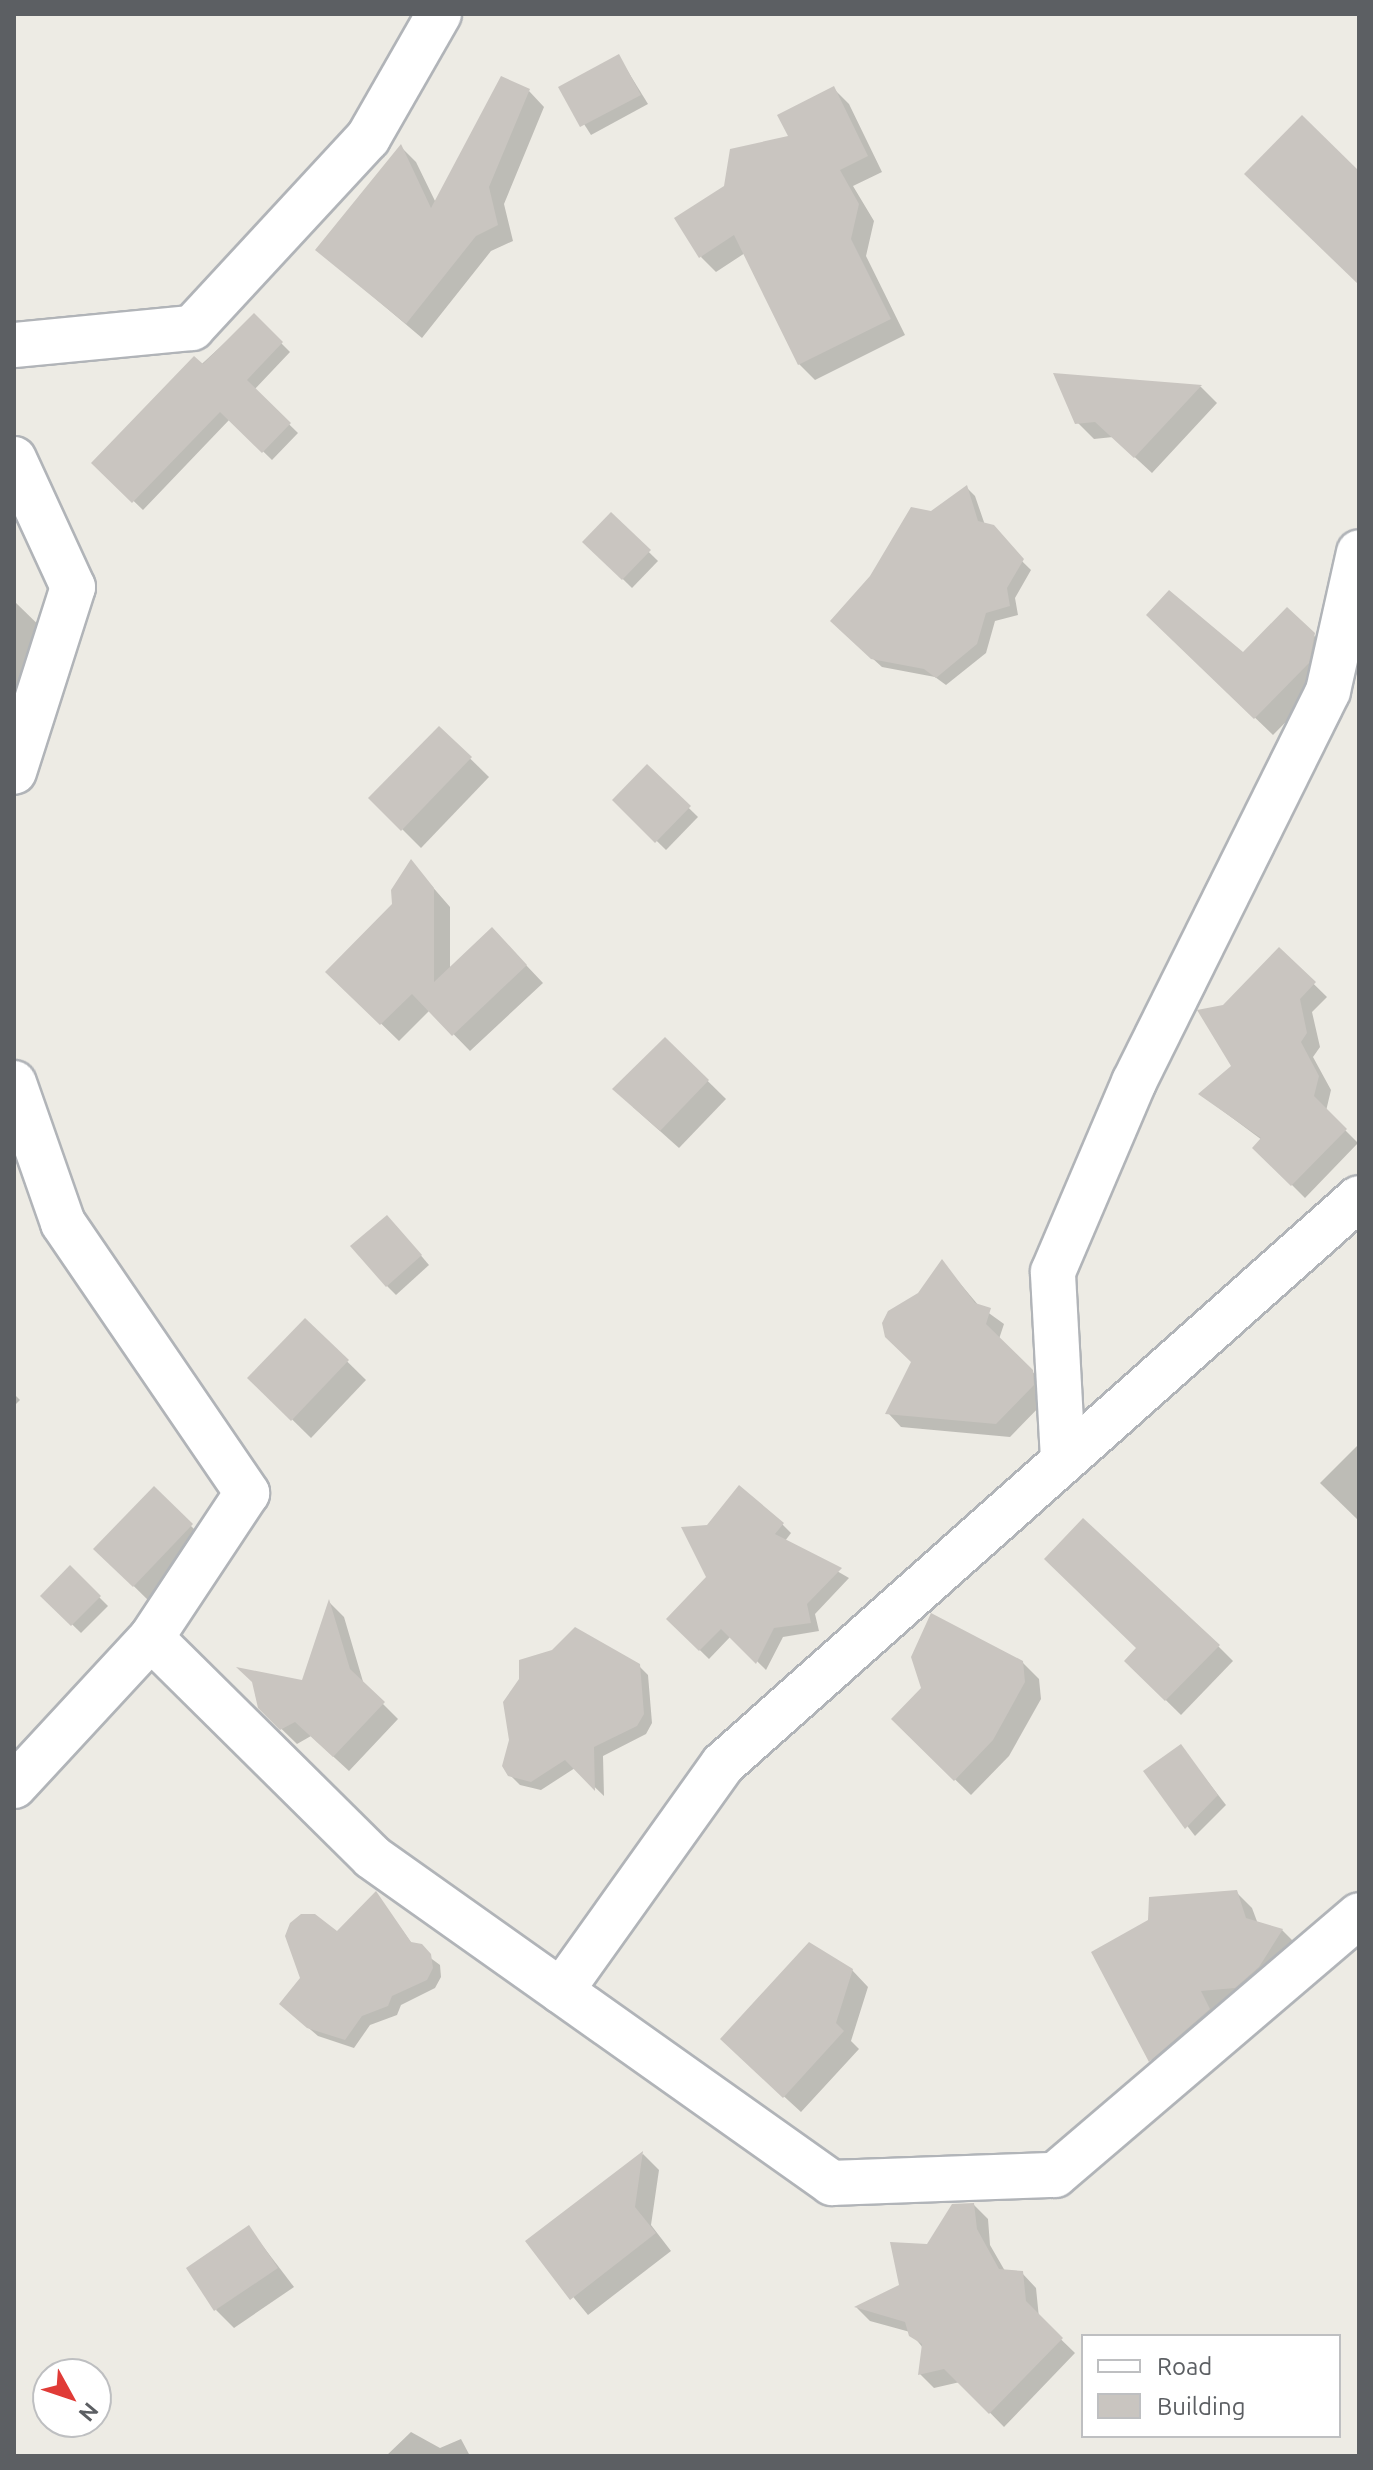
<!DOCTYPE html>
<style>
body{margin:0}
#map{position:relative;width:1373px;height:2470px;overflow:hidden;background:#edebe4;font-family:Ubuntu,sans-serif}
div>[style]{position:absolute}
.shadow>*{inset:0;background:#0003}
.building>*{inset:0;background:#c9c5c0}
.roads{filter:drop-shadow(2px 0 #b1b4b8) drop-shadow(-2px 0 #b1b4b8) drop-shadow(0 2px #b1b4b8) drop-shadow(0 -2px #b1b4b8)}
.street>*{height:44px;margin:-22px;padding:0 22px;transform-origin:22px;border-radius:22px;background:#fff}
span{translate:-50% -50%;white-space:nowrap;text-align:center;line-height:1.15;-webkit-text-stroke:8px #fff;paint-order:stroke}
.frame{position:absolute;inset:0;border:16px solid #5c5f63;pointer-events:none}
.legend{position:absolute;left:1081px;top:2334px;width:260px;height:104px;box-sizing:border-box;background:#fff;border:2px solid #bebfc1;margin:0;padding:10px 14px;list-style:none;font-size:24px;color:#5c5f63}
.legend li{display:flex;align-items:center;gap:16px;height:40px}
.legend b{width:40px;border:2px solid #bebfc1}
.north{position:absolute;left:32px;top:2358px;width:80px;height:80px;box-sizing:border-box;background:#fff;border:2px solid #bebfc1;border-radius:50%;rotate:130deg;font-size:22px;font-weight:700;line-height:32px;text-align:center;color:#5c5f63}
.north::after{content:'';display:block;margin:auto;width:28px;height:36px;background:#e03b37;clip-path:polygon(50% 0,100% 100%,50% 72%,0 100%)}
</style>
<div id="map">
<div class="shadow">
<div style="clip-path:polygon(619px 57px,648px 104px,591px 135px,561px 88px)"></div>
<div style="clip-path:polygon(834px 89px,849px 104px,882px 172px,853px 186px,874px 221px,866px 256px,905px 335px,815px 380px,799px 364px,745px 253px,716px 272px,701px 257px,726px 188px,790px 138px)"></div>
<div style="clip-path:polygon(529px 91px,544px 107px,504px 204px,513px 241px,491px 251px,422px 338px,318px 250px,401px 147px,416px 162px,436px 203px)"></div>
<div style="clip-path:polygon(254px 316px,290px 352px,254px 390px,298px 433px,272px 460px,230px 419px,143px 510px,94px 463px)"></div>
<div style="clip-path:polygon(1056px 375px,1201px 387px,1217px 403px,1152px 473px,1113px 437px,1094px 439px,1077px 422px)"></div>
<div style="clip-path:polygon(967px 488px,975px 496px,985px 525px,1031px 570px,1015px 598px,1018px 615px,995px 621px,986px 653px,946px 685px,935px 677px,882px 667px,841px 630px,931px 513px)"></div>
<div style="clip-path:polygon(611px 515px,658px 561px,632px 588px,585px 542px)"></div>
<div style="clip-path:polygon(14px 601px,54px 640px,50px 653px,14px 690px)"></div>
<div style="clip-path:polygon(1287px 610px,1332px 653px,1326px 681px,1273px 735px,1167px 633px,1243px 655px)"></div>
<div style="clip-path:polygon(439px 728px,489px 777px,421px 848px,371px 798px)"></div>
<div style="clip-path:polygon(647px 767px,698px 817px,666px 850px,615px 800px)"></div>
<div style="clip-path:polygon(411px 862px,450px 907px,450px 970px,509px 947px,543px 983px,470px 1051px,430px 1010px,399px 1041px,328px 972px,394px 905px)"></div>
<div style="clip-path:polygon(1279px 950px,1327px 997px,1312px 1012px,1320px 1047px,1313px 1057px,1331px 1090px,1326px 1111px,1358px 1143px,1305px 1198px,1255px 1148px,1262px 1140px,1200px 1094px,1234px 1066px,1224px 1007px)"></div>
<div style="clip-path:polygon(665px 1039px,726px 1099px,679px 1148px,633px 1107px)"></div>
<div style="clip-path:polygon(396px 1226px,429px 1265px,396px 1295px,387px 1286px)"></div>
<div style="clip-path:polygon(942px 1262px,979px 1306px,1004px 1324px,999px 1339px,1046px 1385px,1047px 1399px,1010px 1437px,901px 1427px,888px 1413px,913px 1361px,919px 1295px)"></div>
<div style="clip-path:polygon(306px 1321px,366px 1380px,311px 1438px,250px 1378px)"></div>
<div style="clip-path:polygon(14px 1394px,20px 1400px,14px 1406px)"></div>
<div style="clip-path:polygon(1359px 1444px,1359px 1521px,1320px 1483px)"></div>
<div style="clip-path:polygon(154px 1489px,209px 1544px,152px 1604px,96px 1549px)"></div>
<div style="clip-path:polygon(782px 1524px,791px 1533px,785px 1541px,849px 1578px,815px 1614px,819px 1631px,783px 1637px,766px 1670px,731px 1636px,709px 1659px,668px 1619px)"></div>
<div style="clip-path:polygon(70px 1568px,108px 1606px,81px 1633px,43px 1596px)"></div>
<div style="clip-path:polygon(330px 1603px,344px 1617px,364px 1685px,398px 1719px,349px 1771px,311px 1736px,297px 1744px,259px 1707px,304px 1683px)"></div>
<div style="clip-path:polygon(1218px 1646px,1233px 1661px,1181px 1715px,1126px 1661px)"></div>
<div style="clip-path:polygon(1022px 1662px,1039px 1679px,1041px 1699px,1009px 1756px,971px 1795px,893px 1719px)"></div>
<div style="clip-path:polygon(638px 1665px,648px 1675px,652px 1723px,646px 1734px,603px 1756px,604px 1796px,575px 1768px,541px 1790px,520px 1785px,510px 1775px)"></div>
<div style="clip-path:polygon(1181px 1747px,1226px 1805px,1195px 1836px,1145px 1771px)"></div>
<div style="clip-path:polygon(1236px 1892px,1252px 1908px,1258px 1924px,1282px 1930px,1298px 1946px,1251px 2004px,1215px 2007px,1225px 2026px,1166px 2076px,1151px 2060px)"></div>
<div style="clip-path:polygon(376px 1894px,413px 1945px,440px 1965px,441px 1977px,435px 1988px,401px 2005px,397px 2015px,370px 2025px,354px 2048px,318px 2036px,290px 2012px,338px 1933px)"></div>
<div style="clip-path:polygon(852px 1970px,868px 1987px,851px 2041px,859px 2049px,801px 2112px,739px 2055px)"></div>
<div style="clip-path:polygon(643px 2154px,659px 2170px,651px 2225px,671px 2251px,588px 2315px,528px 2242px)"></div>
<div style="clip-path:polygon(974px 2205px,988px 2219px,990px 2245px,1005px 2271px,1022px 2273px,1036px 2288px,1039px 2318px,1075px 2353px,1004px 2427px,960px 2382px,934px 2388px,920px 2374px,923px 2348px,910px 2332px,870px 2321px,857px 2308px,902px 2287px,928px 2246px)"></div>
<div style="clip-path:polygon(249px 2228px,294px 2287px,234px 2328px,216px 2310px)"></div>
<div style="clip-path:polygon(411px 2432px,440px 2448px,461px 2439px,470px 2456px,386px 2456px)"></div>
</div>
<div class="building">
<div style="clip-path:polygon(619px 54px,641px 95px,580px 127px,558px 87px)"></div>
<div style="clip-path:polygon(501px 76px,530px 89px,489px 187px,498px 225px,476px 236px,406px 324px,315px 250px,401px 144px,431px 208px)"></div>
<div style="clip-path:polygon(834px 86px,868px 156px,840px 170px,859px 204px,851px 239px,891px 319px,798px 365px,734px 235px,699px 258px,674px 218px,724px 186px,730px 149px,788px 136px,777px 115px)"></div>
<div style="clip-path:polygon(1302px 115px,1359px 171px,1359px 285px,1244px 174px)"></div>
<div style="clip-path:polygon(254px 313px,283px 342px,247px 380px,291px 423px,262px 453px,220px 412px,132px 503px,91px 463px,194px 356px,203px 364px)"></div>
<div style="clip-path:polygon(1053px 373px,1202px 385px,1134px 458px,1095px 422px,1075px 424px)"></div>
<div style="clip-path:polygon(967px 485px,978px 521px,994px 525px,1024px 559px,1007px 588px,1010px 606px,986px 613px,977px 644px,936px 678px,924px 669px,871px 659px,830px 621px,870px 576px,911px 507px,931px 511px)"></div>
<div style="clip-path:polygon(611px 512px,651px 550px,622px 580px,582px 542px)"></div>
<div style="clip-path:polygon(1169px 590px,1243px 652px,1287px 607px,1315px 633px,1309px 663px,1254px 719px,1146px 615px)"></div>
<div style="clip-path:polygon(439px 726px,472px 757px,401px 831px,368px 798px)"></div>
<div style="clip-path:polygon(647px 764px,691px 806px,655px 843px,612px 800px)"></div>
<div style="clip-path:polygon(411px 859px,434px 888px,434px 982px,492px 927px,527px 965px,452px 1036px,412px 994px,380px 1025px,325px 972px,392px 904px,391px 890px)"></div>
<div style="clip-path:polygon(1279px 947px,1316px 982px,1300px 999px,1307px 1033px,1301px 1042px,1319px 1076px,1314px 1096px,1347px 1129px,1291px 1186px,1252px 1148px,1261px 1138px,1198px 1094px,1231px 1066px,1197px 1010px,1223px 1005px)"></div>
<div style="clip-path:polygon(665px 1037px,709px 1080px,660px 1131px,612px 1089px)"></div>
<div style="clip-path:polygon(387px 1215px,422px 1255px,386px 1287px,350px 1246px)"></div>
<div style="clip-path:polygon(942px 1259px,975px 1303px,991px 1308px,986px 1324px,1033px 1370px,1034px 1385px,996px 1424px,885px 1414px,911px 1362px,885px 1337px,882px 1323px,888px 1311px,918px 1293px)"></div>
<div style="clip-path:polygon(305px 1318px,349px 1360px,291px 1421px,247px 1378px)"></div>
<div style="clip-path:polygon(739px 1485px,784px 1523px,775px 1534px,842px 1568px,807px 1604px,811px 1623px,774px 1628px,756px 1664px,721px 1629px,699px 1651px,666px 1619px,706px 1577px,681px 1527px,707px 1525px)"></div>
<div style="clip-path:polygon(154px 1486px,193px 1524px,133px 1587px,93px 1549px)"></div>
<div style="clip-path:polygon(1083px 1518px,1220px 1645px,1165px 1701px,1124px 1661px,1136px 1648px,1044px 1559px)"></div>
<div style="clip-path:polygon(70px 1565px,101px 1596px,71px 1626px,40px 1596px)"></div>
<div style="clip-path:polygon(329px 1599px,350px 1669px,385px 1702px,333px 1757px,295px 1722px,280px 1730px,258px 1708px,252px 1682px,236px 1667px,302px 1680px)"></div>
<div style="clip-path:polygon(931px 1613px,1023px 1661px,1025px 1682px,993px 1740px,954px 1781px,891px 1719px,921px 1688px,911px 1657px)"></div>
<div style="clip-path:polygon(575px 1627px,640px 1664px,644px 1714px,637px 1726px,594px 1747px,595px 1791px,565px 1760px,531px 1782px,508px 1776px,502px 1766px,509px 1740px,503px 1702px,519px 1679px,519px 1660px,552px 1650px)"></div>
<div style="clip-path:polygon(1181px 1744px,1218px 1795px,1185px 1829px,1143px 1771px)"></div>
<div style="clip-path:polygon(1237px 1890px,1246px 1918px,1283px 1929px,1259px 1967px,1235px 1988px,1201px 1991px,1210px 2009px,1149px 2062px,1091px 1952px,1148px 1920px,1149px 1897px)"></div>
<div style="clip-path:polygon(376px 1891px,411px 1942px,422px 1944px,431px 1954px,433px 1968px,427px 1980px,392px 1996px,388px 2006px,362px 2016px,345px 2040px,307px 2028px,279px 2004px,300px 1978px,285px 1936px,290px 1923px,301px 1914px,315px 1914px,337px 1931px)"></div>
<div style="clip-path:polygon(809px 1942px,853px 1969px,836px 2023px,844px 2031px,783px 2098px,720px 2039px)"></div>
<div style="clip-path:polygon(643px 2151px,635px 2207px,656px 2233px,570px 2300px,525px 2241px)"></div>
<div style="clip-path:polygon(974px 2203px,977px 2229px,999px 2269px,1023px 2271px,1026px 2301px,1063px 2338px,989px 2414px,944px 2369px,918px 2375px,922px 2344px,909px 2336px,905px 2322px,854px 2307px,899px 2285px,890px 2242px,927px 2244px,952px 2204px)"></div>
<div style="clip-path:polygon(249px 2225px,278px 2268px,214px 2311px,186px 2268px)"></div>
</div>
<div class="roads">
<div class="street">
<div style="left:14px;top:345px;width:179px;rotate:-5.5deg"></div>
<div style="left:192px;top:328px;width:259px;rotate:-47.2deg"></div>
<div style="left:368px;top:138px;width:143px;rotate:-60.2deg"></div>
<div style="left:14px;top:459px;width:141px;rotate:65.3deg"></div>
<div style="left:73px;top:587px;width:194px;rotate:107.7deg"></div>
<div style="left:14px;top:1083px;width:148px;rotate:70.7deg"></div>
<div style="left:63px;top:1223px;width:327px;rotate:55.7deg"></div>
<div style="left:247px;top:1493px;width:174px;rotate:123.5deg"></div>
<div style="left:1063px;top:1459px;width:187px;rotate:-93.1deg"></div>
<div style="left:1053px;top:1272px;width:207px;rotate:-66.9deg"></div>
<div style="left:1134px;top:1082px;width:436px;rotate:-63.6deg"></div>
<div style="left:1328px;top:691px;width:142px;rotate:-77.4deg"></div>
<div style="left:14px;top:1786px;width:202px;rotate:-47.2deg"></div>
<div style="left:151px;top:1638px;width:311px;rotate:44.7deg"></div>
<div style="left:372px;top:1857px;width:564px;rotate:35.33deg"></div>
<div style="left:832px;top:2183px;width:223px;rotate:-2.1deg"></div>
<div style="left:1055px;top:2175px;width:400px;rotate:-40.5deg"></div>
<div style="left:561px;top:1991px;width:279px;rotate:-54.5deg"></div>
<div style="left:723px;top:1764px;width:851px;rotate:-41.67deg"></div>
</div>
</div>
<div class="frame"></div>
<ul class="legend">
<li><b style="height:10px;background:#fff"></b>Road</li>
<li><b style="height:22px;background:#c9c5c0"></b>Building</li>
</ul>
<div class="north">N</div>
</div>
